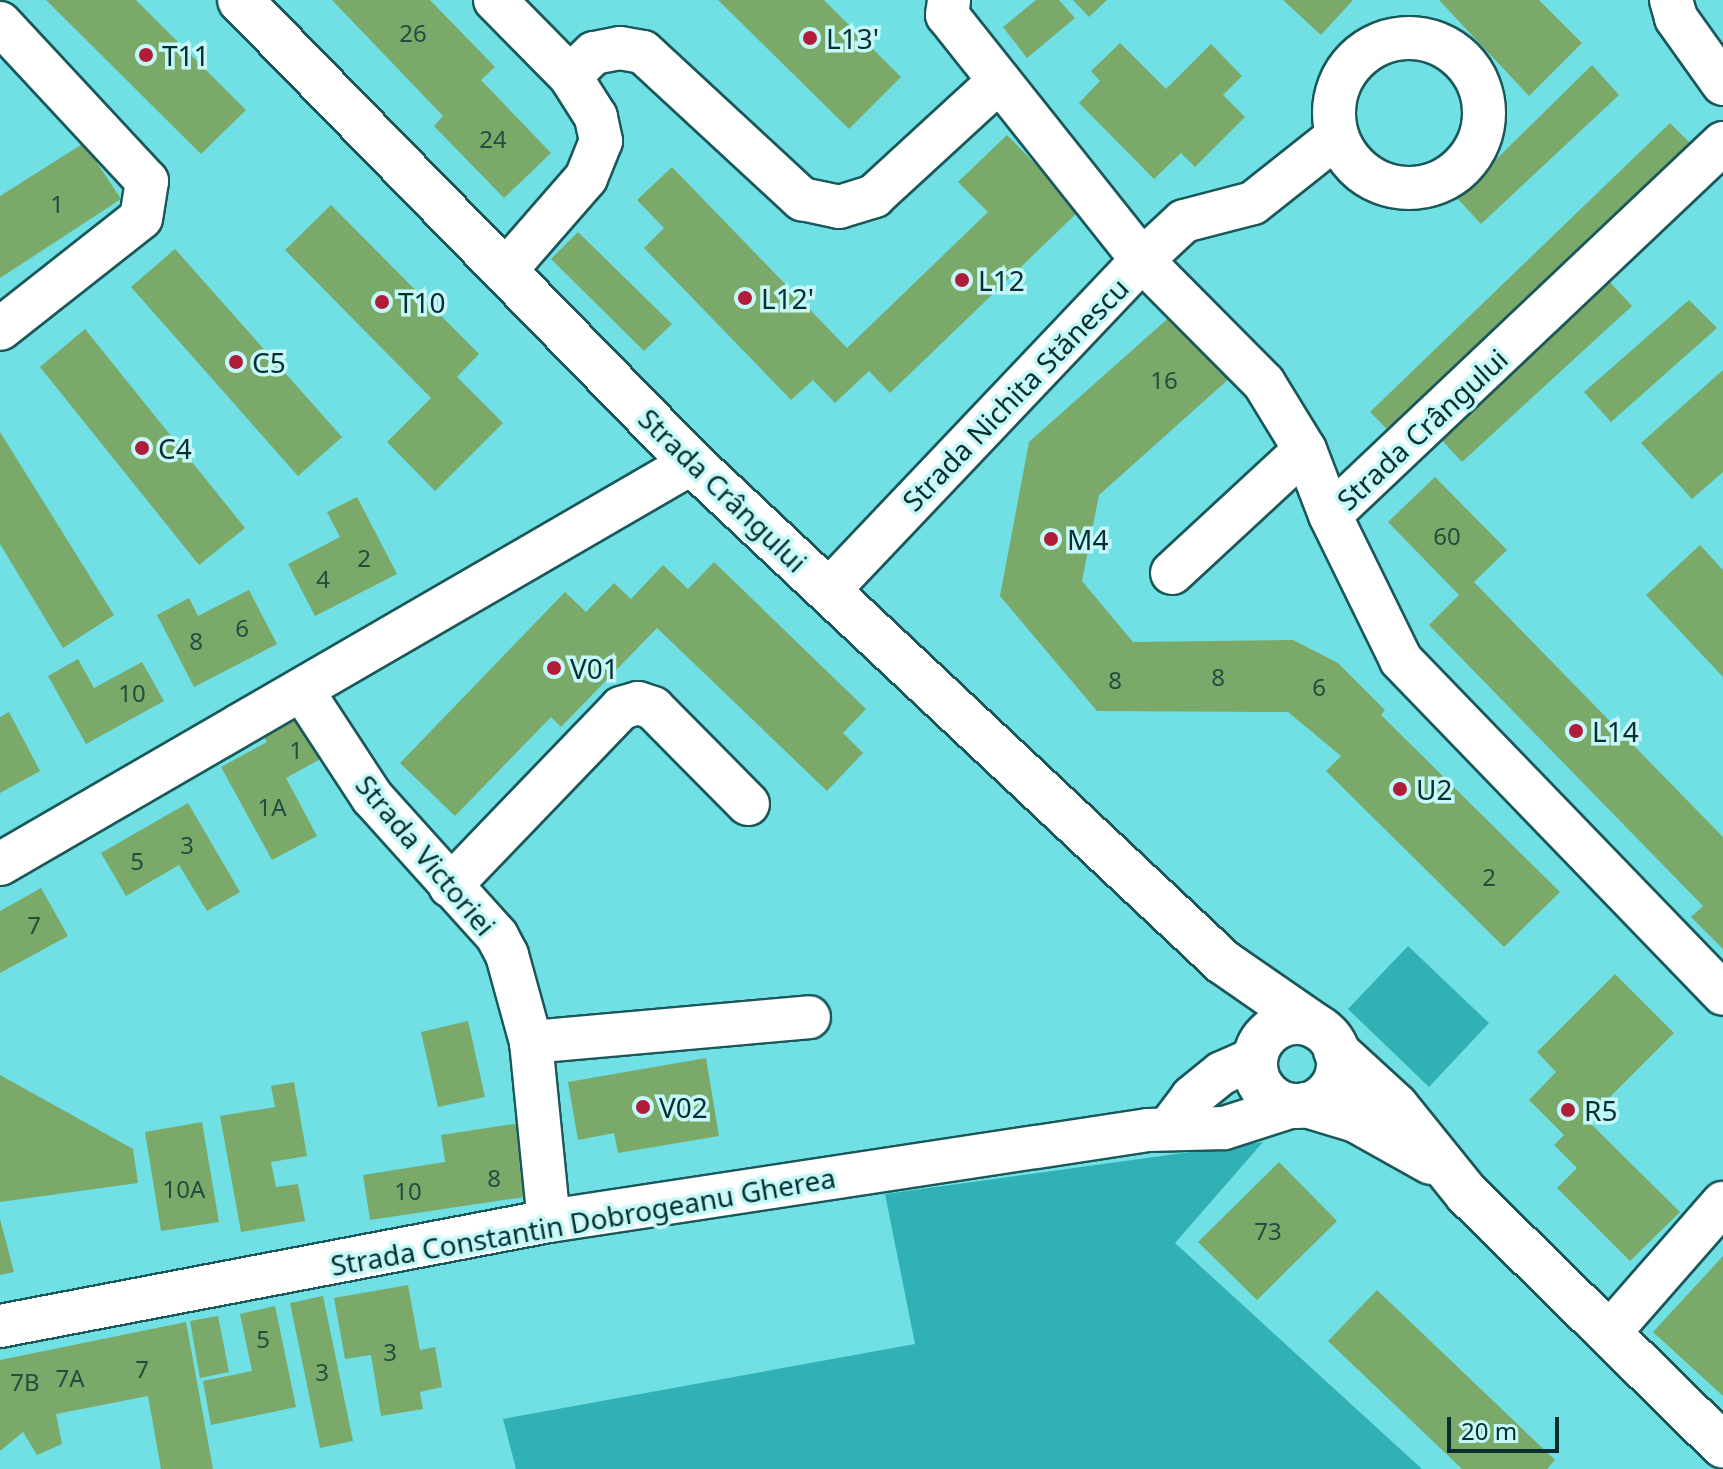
<!DOCTYPE html>
<meta charset="utf-8">
<style>
body{margin:0}
#map{position:relative;width:1723px;height:1469px;overflow:hidden;background:#70e0e4;font-family:"Noto Sans",sans-serif}
div>[style]{position:absolute}
.green>*{inset:0;background:#30b1b5}
.building>*{inset:0;background:#7aa96a}
.roads{filter:drop-shadow(2px 0 #1a585a) drop-shadow(-2px 0 #1a585a) drop-shadow(0 2px #1a585a) drop-shadow(0 -2px #1a585a)}
.minor>*{height:42px;margin:-21px;padding:0 21px;transform-origin:21px;border-radius:21px;background:#fff}
.minor>.ring{margin:-21px;padding:0;box-sizing:content-box;background:none;border:42px solid #fff;border-radius:50%}
.major>*{height:44px;margin:-22px;padding:0 22px;transform-origin:22px;border-radius:22px;background:#fff}
.major>.ring{margin:-22px;padding:0;box-sizing:content-box;background:none;border:44px solid #fff;border-radius:50%}
.dots>*{width:22px;height:22px;translate:-50% -50%;box-sizing:border-box;border:4px solid #c5f8f9;border-radius:50%}
span{translate:-50% -50%;white-space:nowrap;text-align:center;line-height:1.15;-webkit-text-stroke:7px #c5f8f9;paint-order:stroke}
.number-label{font-size:24px;color:#244d3e}
.number-label span{-webkit-text-stroke-width:0}
.poi-label{font-size:28px;color:#082e2f}
.left{translate:0 -50%;text-align:left}
.street-label{font-size:28px;color:#082e2f}
.scale{position:absolute;left:1447px;top:1417px;width:112px;height:36px;box-sizing:border-box;border:4px solid #082e2f;border-top:0;padding-left:10px;font-size:24px;line-height:28px;white-space:nowrap;color:#082e2f;-webkit-text-stroke:6px #c5f8f9;paint-order:stroke}
</style>
<div id="map">
<div class="green">
<div style="clip-path:polygon(1408px 946px,1489px 1023px,1429px 1087px,1348px 1009px)"></div>
<div style="clip-path:polygon(1263px 1142px,1175px 1243px,1422px 1469px,516px 1469px,503px 1419px,915px 1344px,885px 1194px)"></div>
</div>
<div class="building">
<div style="clip-path:polygon(46px 0,136px 0,246px 110px,201px 154px)"></div>
<div style="clip-path:polygon(332px 0,430px 0,495px 67px,481px 80px,551px 153px,504px 198px,434px 126px,443px 116px)"></div>
<div style="clip-path:polygon(718px 0,824px 0,901px 77px,849px 129px)"></div>
<div style="clip-path:polygon(1036px 0,1059px 0,1075px 18px,1027px 58px,1003px 27px)"></div>
<div style="clip-path:polygon(1073px 0,1107px 0,1089px 17px)"></div>
<div style="clip-path:polygon(1283px 0,1353px 0,1321px 35px)"></div>
<div style="clip-path:polygon(1439px 0,1539px 0,1582px 43px,1529px 96px)"></div>
<div style="clip-path:polygon(1120px 43px,1166px 89px,1211px 44px,1242px 76px,1223px 95px,1245px 117px,1195px 167px,1181px 153px,1154px 179px,1079px 103px,1100px 81px,1091px 71px)"></div>
<div style="clip-path:polygon(1592px 65px,1619px 95px,1481px 224px,1457px 198px)"></div>
<div style="clip-path:polygon(1670px 123px,1693px 146px,1393px 435px,1370px 412px)"></div>
<div style="clip-path:polygon(1007px 135px,1080px 210px,890px 393px,869px 371px,835px 403px,813px 380px,791px 400px,644px 248px,664px 228px,637px 200px,672px 167px,847px 348px,988px 212px,958px 182px)"></div>
<div style="clip-path:polygon(84px 143px,121px 199px,0 278px,0 196px)"></div>
<div style="clip-path:polygon(331px 205px,479px 354px,457px 377px,503px 423px,435px 491px,387px 442px,431px 398px,285px 250px)"></div>
<div style="clip-path:polygon(578px 232px,672px 324px,644px 351px,551px 259px)"></div>
<div style="clip-path:polygon(175px 249px,342px 437px,298px 476px,131px 287px)"></div>
<div style="clip-path:polygon(1608px 280px,1632px 306px,1462px 462px,1438px 436px)"></div>
<div style="clip-path:polygon(1689px 300px,1717px 328px,1611px 422px,1584px 392px)"></div>
<div style="clip-path:polygon(1174px 313px,1231px 377px,1099px 495px,1082px 581px,1133px 642px,1293px 640px,1338px 663px,1385px 710px,1381px 715px,1560px 892px,1504px 947px,1326px 771px,1341px 756px,1288px 712px,1097px 711px,1000px 596px,1029px 442px)"></div>
<div style="clip-path:polygon(85px 329px,245px 528px,199px 565px,40px 367px)"></div>
<div style="clip-path:polygon(1723px 370px,1723px 472px,1692px 499px,1641px 443px)"></div>
<div style="clip-path:polygon(0 432px,114px 615px,63px 648px,0 544px)"></div>
<div style="clip-path:polygon(1435px 477px,1507px 550px,1474px 582px,1723px 837px,1723px 949px,1691px 917px,1703px 906px,1429px 625px,1459px 595px,1388px 522px)"></div>
<div style="clip-path:polygon(357px 497px,397px 574px,315px 616px,288px 564px,340px 537px,327px 512px)"></div>
<div style="clip-path:polygon(1700px 545px,1723px 570px,1723px 677px,1646px 595px)"></div>
<div style="clip-path:polygon(714px 562px,866px 709px,843px 733px,863px 753px,827px 791px,657px 628px,561px 727px,551px 717px,455px 816px,400px 763px,565px 592px,586px 612px,614px 583px,631px 599px,663px 565px,688px 589px)"></div>
<div style="clip-path:polygon(249px 590px,277px 644px,194px 687px,157px 615px,189px 598px,198px 616px)"></div>
<div style="clip-path:polygon(78px 659px,94px 688px,142px 662px,164px 701px,86px 744px,48px 676px)"></div>
<div style="clip-path:polygon(300px 711px,324px 757px,286px 778px,317px 836px,272px 860px,221px 767px,267px 742px,261px 732px)"></div>
<div style="clip-path:polygon(9px 712px,40px 771px,0 793px,0 717px)"></div>
<div style="clip-path:polygon(188px 803px,240px 892px,207px 911px,179px 865px,126px 896px,101px 853px)"></div>
<div style="clip-path:polygon(41px 888px,68px 936px,0 973px,0 911px)"></div>
<div style="clip-path:polygon(1615px 974px,1674px 1033px,1587px 1120px,1680px 1212px,1630px 1261px,1557px 1188px,1577px 1168px,1554px 1145px,1564px 1135px,1529px 1100px,1556px 1072px,1537px 1052px)"></div>
<div style="clip-path:polygon(468px 1021px,485px 1097px,438px 1107px,421px 1032px)"></div>
<div style="clip-path:polygon(706px 1058px,719px 1136px,618px 1153px,614px 1133px,578px 1140px,568px 1082px)"></div>
<div style="clip-path:polygon(0 1075px,133px 1149px,138px 1183px,0 1202px)"></div>
<div style="clip-path:polygon(294px 1082px,307px 1156px,271px 1162px,276px 1187px,298px 1184px,305px 1221px,241px 1232px,220px 1116px,275px 1107px,271px 1086px)"></div>
<div style="clip-path:polygon(533px 1121px,544px 1194px,370px 1220px,363px 1175px,445px 1162px,441px 1135px)"></div>
<div style="clip-path:polygon(202px 1122px,219px 1222px,161px 1231px,145px 1132px)"></div>
<div style="clip-path:polygon(1279px 1162px,1337px 1221px,1257px 1300px,1198px 1242px)"></div>
<div style="clip-path:polygon(0 1219px,14px 1272px,0 1275px)"></div>
<div style="clip-path:polygon(1723px 1256px,1723px 1396px,1653px 1332px)"></div>
<div style="clip-path:polygon(408px 1285px,420px 1350px,435px 1347px,442px 1387px,420px 1392px,423px 1409px,381px 1416px,371px 1355px,345px 1359px,334px 1298px)"></div>
<div style="clip-path:polygon(1377px 1290px,1555px 1460px,1547px 1469px,1462px 1469px,1328px 1341px)"></div>
<div style="clip-path:polygon(323px 1296px,353px 1441px,320px 1448px,290px 1303px)"></div>
<div style="clip-path:polygon(275px 1306px,296px 1407px,211px 1425px,203px 1381px,252px 1371px,240px 1314px)"></div>
<div style="clip-path:polygon(218px 1316px,229px 1372px,200px 1378px,190px 1321px)"></div>
<div style="clip-path:polygon(186px 1322px,213px 1469px,161px 1469px,148px 1396px,56px 1414px,62px 1444px,37px 1455px,23px 1432px,0 1451px,0 1360px)"></div>
</div>
<div class="roads">
<div class="minor">
<div style="left:495px;top:0;width:107px;rotate:45.4deg"></div>
<div style="left:570px;top:76px;width:33px;rotate:-44deg"></div>
<div style="left:594px;top:53px;width:26px;rotate:-11deg"></div>
<div style="left:620px;top:48px;width:23px;rotate:10deg"></div>
<div style="left:643px;top:52px;width:217px;rotate:42.8deg"></div>
<div style="left:802px;top:199px;width:38px;rotate:12deg"></div>
<div style="left:839px;top:207px;width:37px;rotate:-17deg"></div>
<div style="left:874px;top:196px;width:170px;rotate:-42.6deg"></div>
<div style="left:1671px;top:0;width:19px;rotate:74deg"></div>
<div style="left:1676px;top:18px;width:81px;rotate:54.5deg"></div>
<div style="left:0;top:23px;width:216px;rotate:47.1deg"></div>
<div style="left:147px;top:181px;width:37px;rotate:99deg"></div>
<div style="left:141px;top:218px;width:179px;rotate:141.8deg"></div>
<div class="ring" style="left:1334px;top:38px;width:108px;height:108px"></div>
<div style="left:1723px;top:143px;width:541px;rotate:136.57deg"></div>
<div style="left:1330px;top:515px;width:161px;rotate:63.9deg"></div>
<div style="left:1401px;top:660px;width:464px;rotate:46deg"></div>
<div style="left:504px;top:272px;width:125px;rotate:-48.9deg"></div>
<div style="left:586px;top:178px;width:40px;rotate:-68deg"></div>
<div style="left:601px;top:141px;width:25px;rotate:-102deg"></div>
<div style="left:596px;top:117px;width:49px;rotate:-122.4deg"></div>
<div style="left:1330px;top:515px;width:70px;rotate:-111deg"></div>
<div style="left:1305px;top:450px;width:79px;rotate:-121.5deg"></div>
<div style="left:1264px;top:383px;width:173px;rotate:-134.8deg"></div>
<div style="left:1142px;top:260px;width:57px;rotate:-42.9deg"></div>
<div style="left:1184px;top:221px;width:71px;rotate:-14.6deg"></div>
<div style="left:1253px;top:203px;width:105px;rotate:-38.4deg"></div>
<div style="left:1172px;top:573px;width:181px;rotate:-42.8deg"></div>
<div style="left:828px;top:591px;width:456px;rotate:-46.5deg"></div>
<div style="left:1142px;top:260px;width:313px;rotate:-128.5deg"></div>
<div style="left:947px;top:15px;width:15px;rotate:-82deg"></div>
<div style="left:302px;top:690px;width:128px;rotate:56.8deg"></div>
<div style="left:372px;top:797px;width:187px;rotate:48deg"></div>
<div style="left:497px;top:936px;width:21px;rotate:62deg"></div>
<div style="left:507px;top:955px;width:90px;rotate:74.6deg"></div>
<div style="left:531px;top:1042px;width:180px;rotate:84.3deg"></div>
<div style="left:0;top:864px;width:800px;rotate:-30.09deg"></div>
<div style="left:450px;top:886px;width:247px;rotate:-46.1deg"></div>
<div style="left:621px;top:708px;width:18px;rotate:-16deg"></div>
<div style="left:638px;top:703px;width:16px;rotate:18deg"></div>
<div style="left:653px;top:708px;width:135px;rotate:45.3deg"></div>
<div style="left:531px;top:1042px;width:279px;rotate:-5.1deg"></div>
<div style="left:1169px;top:1128px;width:39px;rotate:-53deg"></div>
<div style="left:1192px;top:1097px;width:38px;rotate:-39deg"></div>
<div style="left:1222px;top:1073px;width:36px;rotate:-24deg"></div>
<div style="left:0;top:1326px;width:559px;rotate:-10.83deg"></div>
<div style="left:549px;top:1221px;width:606px;rotate:-8.64deg"></div>
<div style="left:1148px;top:1130px;width:76px;rotate:-1.5deg"></div>
<div style="left:1224px;top:1128px;width:72px;rotate:-17.7deg"></div>
<div style="left:1609px;top:1333px;width:173px;rotate:-48.8deg"></div>
</div>
<div class="major">
<div style="left:240px;top:0;width:647px;rotate:45.69deg"></div>
<div style="left:692px;top:463px;width:729px;rotate:43.22deg"></div>
<div style="left:1223px;top:962px;width:114px;rotate:34.7deg"></div>
<div class="ring" style="left:1255px;top:1022px;width:40px;height:40px"></div>
<div style="left:1336px;top:1051px;width:81px;rotate:42.5deg"></div>
<div style="left:1396px;top:1106px;width:113px;rotate:51.1deg"></div>
<div style="left:1467px;top:1194px;width:359px;rotate:44.5deg"></div>
<div style="left:1306px;top:1105px;width:52px;rotate:16.7deg"></div>
<div style="left:1356px;top:1120px;width:86px;rotate:29.2deg"></div>
</div>
</div>
<div class="dots">
<div style="left:810px;top:38px;background:#b01d38"></div>
<div style="left:146px;top:55px;background:#b01d38"></div>
<div style="left:962px;top:280px;background:#b01d38"></div>
<div style="left:745px;top:298px;background:#b01d38"></div>
<div style="left:382px;top:302px;background:#b01d38"></div>
<div style="left:236px;top:362px;background:#b01d38"></div>
<div style="left:142px;top:448px;background:#b01d38"></div>
<div style="left:1051px;top:539px;background:#b01d38"></div>
<div style="left:554px;top:668px;background:#b01d38"></div>
<div style="left:1576px;top:731px;background:#b01d38"></div>
<div style="left:1400px;top:789px;background:#b01d38"></div>
<div style="left:643px;top:1107px;background:#b01d38"></div>
<div style="left:1568px;top:1110px;background:#b01d38"></div>
</div>
<div class="number-label">
<span style="left:413px;top:33px">26</span>
<span style="left:493px;top:139px">24</span>
<span style="left:57px;top:204px">1</span>
<span style="left:1164px;top:380px">16</span>
<span style="left:1447px;top:536px">60</span>
<span style="left:364px;top:558px">2</span>
<span style="left:323px;top:579px">4</span>
<span style="left:242px;top:628px">6</span>
<span style="left:196px;top:641px">8</span>
<span style="left:1218px;top:677px">8</span>
<span style="left:1115px;top:680px">8</span>
<span style="left:1319px;top:687px">6</span>
<span style="left:132px;top:693px">10</span>
<span style="left:296px;top:750px">1</span>
<span style="left:272px;top:807px">1A</span>
<span style="left:187px;top:845px">3</span>
<span style="left:137px;top:861px">5</span>
<span style="left:1489px;top:877px">2</span>
<span style="left:34px;top:925px">7</span>
<span style="left:494px;top:1178px">8</span>
<span style="left:184px;top:1189px">10A</span>
<span style="left:408px;top:1191px">10</span>
<span style="left:1268px;top:1231px">73</span>
<span style="left:263px;top:1339px">5</span>
<span style="left:390px;top:1352px">3</span>
<span style="left:142px;top:1369px">7</span>
<span style="left:322px;top:1372px">3</span>
<span style="left:70px;top:1378px">7A</span>
<span style="left:25px;top:1382px">7B</span>
</div>
<div class="poi-label">
<span class="left" style="left:826px;top:38px">L13'</span>
<span class="left" style="left:162px;top:55px">T11</span>
<span class="left" style="left:978px;top:280px">L12</span>
<span class="left" style="left:761px;top:298px">L12'</span>
<span class="left" style="left:398px;top:302px">T10</span>
<span class="left" style="left:252px;top:362px">C5</span>
<span class="left" style="left:158px;top:448px">C4</span>
<span class="left" style="left:1067px;top:539px">M4</span>
<span class="left" style="left:570px;top:668px">V01</span>
<span class="left" style="left:1592px;top:731px">L14</span>
<span class="left" style="left:1416px;top:789px">U2</span>
<span class="left" style="left:659px;top:1107px">V02</span>
<span class="left" style="left:1584px;top:1110px">R5</span>
</div>
<div class="street-label">
<span style="left:1015px;top:394px;rotate:-46deg">Strada Nichita Stănescu</span>
<span style="left:1422px;top:429px;rotate:-43deg">Strada Crângului</span>
<span style="left:723px;top:490px;rotate:44deg">Strada Crângului</span>
<span style="left:426px;top:855px;rotate:50deg">Strada Victoriei</span>
<span style="left:583px;top:1221px;rotate:-10deg">Strada Constantin Dobrogeanu Gherea</span>
</div>
<div class="scale">20 m</div>
</div>
